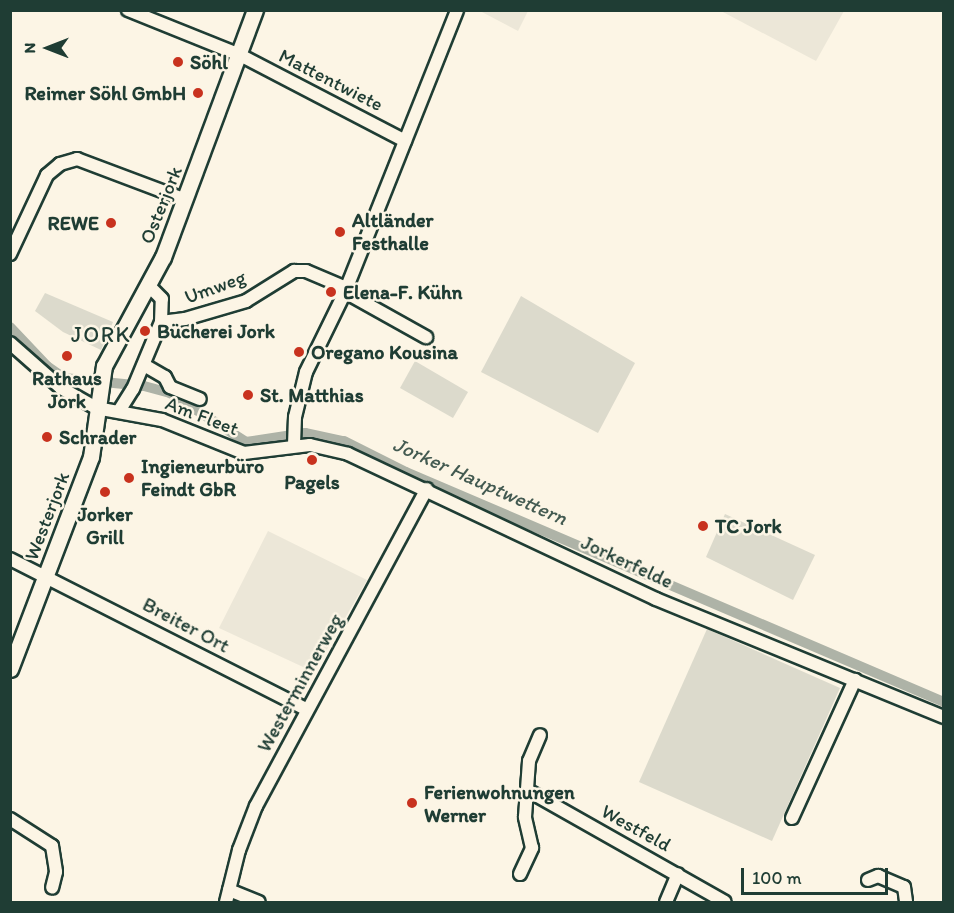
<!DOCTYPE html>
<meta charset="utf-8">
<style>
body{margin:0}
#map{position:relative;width:954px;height:913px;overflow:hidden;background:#fcf5e5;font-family:Itim,sans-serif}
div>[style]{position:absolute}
.built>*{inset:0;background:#ece7d8}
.green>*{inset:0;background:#dcdacc}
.canal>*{height:10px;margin:-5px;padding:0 5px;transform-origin:5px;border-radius:5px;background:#aeb3a7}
.roads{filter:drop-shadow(2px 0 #1f3d34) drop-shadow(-2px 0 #1f3d34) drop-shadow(0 2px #1f3d34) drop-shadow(0 -2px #1f3d34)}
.minor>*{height:12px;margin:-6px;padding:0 6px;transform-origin:6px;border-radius:6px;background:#fcf5e5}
.major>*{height:15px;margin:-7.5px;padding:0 7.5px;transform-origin:7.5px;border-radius:7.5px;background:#fcf5e5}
.dots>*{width:16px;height:16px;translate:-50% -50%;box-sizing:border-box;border:3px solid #fcf5e5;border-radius:50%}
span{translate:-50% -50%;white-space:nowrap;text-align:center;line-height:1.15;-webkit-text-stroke:5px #fcf5e5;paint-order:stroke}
.poi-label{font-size:20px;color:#1f3d34;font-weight:700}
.left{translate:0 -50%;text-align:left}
.right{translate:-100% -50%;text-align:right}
.street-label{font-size:20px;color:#1f3d34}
.water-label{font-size:21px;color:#435a51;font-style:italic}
.quarter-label{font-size:22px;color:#1f3d34;letter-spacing:1.5px}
.frame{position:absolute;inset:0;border:12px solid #1f3d34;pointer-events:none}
.north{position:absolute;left:18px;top:18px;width:60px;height:60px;-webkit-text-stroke:4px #fcf5e5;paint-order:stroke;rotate:270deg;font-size:16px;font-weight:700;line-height:24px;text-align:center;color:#1f3d34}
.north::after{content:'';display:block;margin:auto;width:21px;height:27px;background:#1f3d34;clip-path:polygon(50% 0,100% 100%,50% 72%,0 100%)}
.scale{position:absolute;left:741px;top:868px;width:147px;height:27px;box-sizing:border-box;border:3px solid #1f3d34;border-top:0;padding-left:8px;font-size:18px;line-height:21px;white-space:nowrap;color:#1f3d34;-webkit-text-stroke:4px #fcf5e5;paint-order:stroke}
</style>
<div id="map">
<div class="built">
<div style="clip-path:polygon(480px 11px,528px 11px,518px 31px)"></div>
<div style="clip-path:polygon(721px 11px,844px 11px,816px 61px)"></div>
<div style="clip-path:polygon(268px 531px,367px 580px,314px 672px,219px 628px)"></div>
</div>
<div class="green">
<div style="clip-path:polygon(45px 293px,113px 322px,101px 350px,63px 332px,35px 311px)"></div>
<div style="clip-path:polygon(521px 296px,635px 363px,598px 433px,481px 372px)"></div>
<div style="clip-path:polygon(415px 361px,468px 392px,453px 418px,400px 388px)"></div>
<div style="clip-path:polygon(725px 514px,815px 555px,793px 600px,706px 557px)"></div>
<div style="clip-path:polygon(707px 629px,840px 688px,772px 841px,639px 782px)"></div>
</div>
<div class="canal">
<div style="left:10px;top:327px;width:54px;rotate:46.5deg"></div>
<div style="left:47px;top:366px;width:21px;rotate:35deg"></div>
<div style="left:64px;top:378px;width:80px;rotate:5.7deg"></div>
<div style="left:144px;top:386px;width:27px;rotate:15deg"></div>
<div style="left:170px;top:393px;width:90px;rotate:32.8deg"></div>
<div style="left:246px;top:442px;width:60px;rotate:-8.7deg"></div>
<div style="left:305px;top:433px;width:40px;rotate:12deg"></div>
<div style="left:344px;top:441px;width:69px;rotate:26.6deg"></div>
<div style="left:406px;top:472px;width:585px;rotate:23.15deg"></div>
</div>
<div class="roads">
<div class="minor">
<div style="left:128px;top:10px;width:121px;rotate:21.9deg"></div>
<div style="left:240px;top:55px;width:186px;rotate:27.5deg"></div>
<div style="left:10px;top:254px;width:87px;rotate:-64.9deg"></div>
<div style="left:47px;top:175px;width:17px;rotate:-40deg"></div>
<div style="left:60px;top:164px;width:18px;rotate:-16deg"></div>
<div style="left:77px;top:159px;width:116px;rotate:20.6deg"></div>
<div style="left:345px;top:292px;width:93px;rotate:29.1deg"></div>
<div style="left:161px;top:322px;width:24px;rotate:-7deg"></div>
<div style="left:185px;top:319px;width:64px;rotate:-16.4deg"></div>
<div style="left:246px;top:301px;width:57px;rotate:-32deg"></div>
<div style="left:294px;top:271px;width:12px"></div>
<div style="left:306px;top:271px;width:43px;rotate:23deg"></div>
<div style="left:10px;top:343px;width:68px;rotate:41.4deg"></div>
<div style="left:61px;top:388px;width:40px;rotate:29.7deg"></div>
<div style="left:96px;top:408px;width:67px;rotate:10.3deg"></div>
<div style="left:162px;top:420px;width:88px;rotate:21.9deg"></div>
<div style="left:244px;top:453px;width:66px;rotate:-6.9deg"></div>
<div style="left:310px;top:445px;width:39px;rotate:13deg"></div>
<div style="left:348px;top:454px;width:340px;rotate:25.2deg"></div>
<div style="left:656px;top:599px;width:311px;rotate:22.3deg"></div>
<div style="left:144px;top:365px;width:24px;rotate:30deg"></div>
<div style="left:165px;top:377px;width:11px;rotate:63deg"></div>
<div style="left:170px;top:387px;width:32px;rotate:22deg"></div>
<div style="left:119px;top:411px;width:26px;rotate:-58deg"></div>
<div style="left:133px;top:389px;width:73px;rotate:-67.3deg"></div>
<div style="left:161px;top:322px;width:23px;rotate:-88deg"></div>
<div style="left:162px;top:299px;width:20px;rotate:-135deg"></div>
<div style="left:294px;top:445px;width:28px;rotate:-88deg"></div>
<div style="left:295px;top:417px;width:46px;rotate:-76.3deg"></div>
<div style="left:306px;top:372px;width:89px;rotate:-64deg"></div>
<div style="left:345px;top:292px;width:303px;rotate:-68.3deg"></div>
<div style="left:10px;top:559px;width:333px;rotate:26.9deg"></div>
<div style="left:527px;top:790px;width:227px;rotate:29.5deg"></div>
<div style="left:792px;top:818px;width:152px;rotate:-65.5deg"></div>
<div style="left:10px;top:819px;width:50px;rotate:32.7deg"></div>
<div style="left:52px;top:846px;width:26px;rotate:81deg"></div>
<div style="left:56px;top:872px;width:16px;rotate:104deg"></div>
<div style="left:520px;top:874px;width:29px;rotate:-65deg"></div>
<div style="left:532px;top:848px;width:32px;rotate:-103deg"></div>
<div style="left:525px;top:817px;width:56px;rotate:-85.9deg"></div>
<div style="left:529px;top:761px;width:28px;rotate:-67deg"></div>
<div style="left:868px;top:880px;width:11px;rotate:-22deg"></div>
<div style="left:878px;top:876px;width:28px;rotate:23deg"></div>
<div style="left:904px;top:887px;width:15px;rotate:82deg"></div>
<div style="left:229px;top:890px;width:32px;rotate:22deg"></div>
<div style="left:226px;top:902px;width:54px;rotate:-76deg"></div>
<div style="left:239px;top:850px;width:47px;rotate:-68.9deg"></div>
<div style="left:256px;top:806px;width:360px;rotate:-61.7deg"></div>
<div style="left:666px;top:902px;width:30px;rotate:-67deg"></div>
</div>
<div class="major">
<div style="left:10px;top:669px;width:227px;rotate:-69.1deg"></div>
<div style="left:91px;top:457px;width:92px;rotate:-81.9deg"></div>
<div style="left:104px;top:366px;width:124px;rotate:-61.6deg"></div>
<div style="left:163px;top:257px;width:264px;rotate:-69.6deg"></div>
</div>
</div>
<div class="dots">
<div style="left:178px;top:62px;background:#c8321e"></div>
<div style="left:198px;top:93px;background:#c8321e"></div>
<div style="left:111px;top:223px;background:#c8321e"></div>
<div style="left:340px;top:232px;background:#c8321e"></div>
<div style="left:331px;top:292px;background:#c8321e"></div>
<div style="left:145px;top:331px;background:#c8321e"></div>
<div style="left:299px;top:352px;background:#c8321e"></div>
<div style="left:67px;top:356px;background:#c8321e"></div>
<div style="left:248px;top:395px;background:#c8321e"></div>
<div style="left:47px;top:437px;background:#c8321e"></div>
<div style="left:312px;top:460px;background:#c8321e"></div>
<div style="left:129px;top:478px;background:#c8321e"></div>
<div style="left:105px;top:492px;background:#c8321e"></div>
<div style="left:703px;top:526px;background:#c8321e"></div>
<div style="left:412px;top:803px;background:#c8321e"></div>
</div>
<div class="poi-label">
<span class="left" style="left:190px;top:62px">Söhl</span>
<span class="right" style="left:186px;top:93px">Reimer Söhl GmbH</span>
<span class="left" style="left:352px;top:232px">Altländer<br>Festhalle</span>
<span class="right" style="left:99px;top:223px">REWE</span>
<span class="left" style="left:343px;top:292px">Elena-F. Kühn</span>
<span class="left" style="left:157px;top:331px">Bücherei Jork</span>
<span class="left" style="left:311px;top:352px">Oregano Kousina</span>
<span style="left:67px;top:390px">Rathaus<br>Jork</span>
<span class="left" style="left:260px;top:395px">St. Matthias</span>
<span class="left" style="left:59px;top:437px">Schrader</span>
<span class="left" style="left:141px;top:478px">Ingieneurbüro<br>Feindt GbR</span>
<span style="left:312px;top:482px">Pagels</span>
<span style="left:105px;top:526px">Jorker<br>Grill</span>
<span class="left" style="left:715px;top:526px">TC Jork</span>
<span class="left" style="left:424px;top:804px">Ferienwohnungen<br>Werner</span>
</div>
<div class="street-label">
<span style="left:331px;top:80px;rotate:27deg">Mattentwiete</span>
<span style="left:161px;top:205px;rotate:-68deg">Osterjork</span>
<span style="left:215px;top:287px;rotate:-20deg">Umweg</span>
<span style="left:202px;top:416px;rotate:21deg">Am Fleet</span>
<span style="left:47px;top:516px;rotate:-69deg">Westerjork</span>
<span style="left:627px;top:562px;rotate:25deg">Jorkerfelde</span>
<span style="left:186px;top:625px;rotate:28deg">Breiter Ort</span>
<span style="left:300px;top:683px;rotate:-61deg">Westerminnerweg</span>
<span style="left:636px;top:828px;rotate:29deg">Westfeld</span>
</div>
<div class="water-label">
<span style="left:480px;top:481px;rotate:24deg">Jorker Hauptwettern</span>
</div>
<div class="quarter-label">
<span style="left:101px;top:335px">JORK</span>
</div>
<div class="frame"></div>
<div class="north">N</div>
<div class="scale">100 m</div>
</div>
